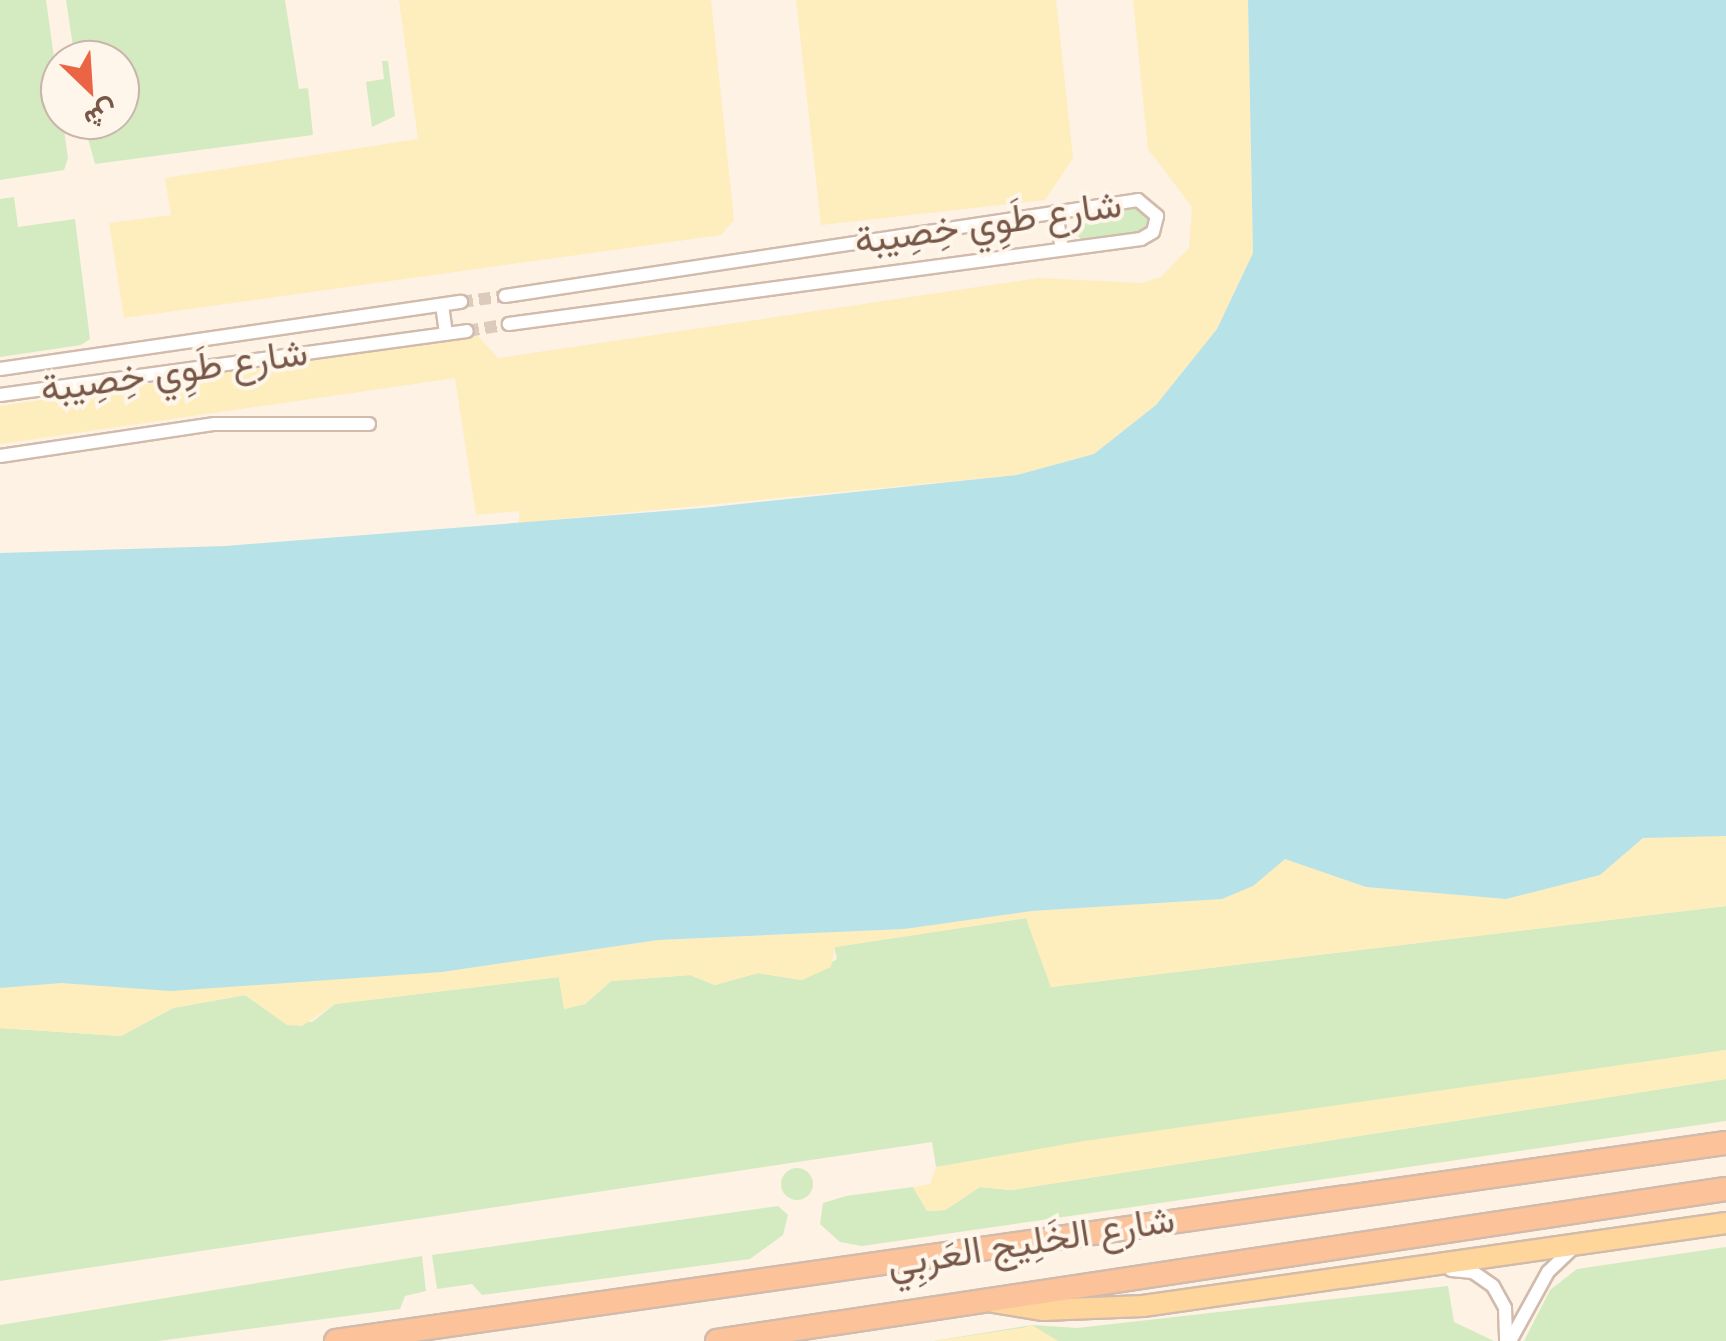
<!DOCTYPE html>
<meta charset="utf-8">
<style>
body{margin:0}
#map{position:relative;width:1726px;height:1341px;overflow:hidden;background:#fdf2e4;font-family:"Space Grotesk",Vazirmatn,sans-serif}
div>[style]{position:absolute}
.green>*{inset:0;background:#d4ebc2}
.round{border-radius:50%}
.sand>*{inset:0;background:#feedbd}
.water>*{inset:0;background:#b7e2e7}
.minor-tunnel>*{height:12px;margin-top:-6px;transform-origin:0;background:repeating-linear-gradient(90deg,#dccbbd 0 12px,transparent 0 18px)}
.roads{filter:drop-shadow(2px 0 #d1bbac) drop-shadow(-2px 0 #d1bbac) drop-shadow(0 2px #d1bbac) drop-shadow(0 -2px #d1bbac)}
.minor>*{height:12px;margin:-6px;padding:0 6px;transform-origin:6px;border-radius:6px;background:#fff}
.primary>*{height:20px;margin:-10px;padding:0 10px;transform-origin:10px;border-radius:10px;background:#fed59a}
.trunk>*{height:22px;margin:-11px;padding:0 11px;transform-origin:11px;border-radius:11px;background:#fcc299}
span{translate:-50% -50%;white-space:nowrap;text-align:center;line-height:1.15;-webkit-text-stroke:8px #fff6eb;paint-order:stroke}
.street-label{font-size:38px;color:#775748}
.north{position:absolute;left:40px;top:40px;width:100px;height:100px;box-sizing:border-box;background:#fff6eb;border:2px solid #c9b6aa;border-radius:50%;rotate:155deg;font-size:28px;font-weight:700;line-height:40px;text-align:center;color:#775748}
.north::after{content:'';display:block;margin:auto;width:35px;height:45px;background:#eb6444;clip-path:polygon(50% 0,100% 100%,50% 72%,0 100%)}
</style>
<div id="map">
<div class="green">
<div style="clip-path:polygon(0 0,46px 0,68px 158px,64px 170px,0 180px)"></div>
<div style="clip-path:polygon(66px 0,285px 0,299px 89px,308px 88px,313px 135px,95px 164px,83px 120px,120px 120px,120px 60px,75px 60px)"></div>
<div style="clip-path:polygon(382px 61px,388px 61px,395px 116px,372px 127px,366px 82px,384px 79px)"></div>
<div style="clip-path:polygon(14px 197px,18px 227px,75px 219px,90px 339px,81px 345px,0 357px,0 199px)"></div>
<div style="clip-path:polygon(1140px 204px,1152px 221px,1143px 235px,1083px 241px,1075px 233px,1079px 214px)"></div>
<div style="clip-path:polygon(1726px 906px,1726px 1050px,936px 1167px,932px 1142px,0 1281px,0 1028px,121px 1036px,173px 1008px,245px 995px,282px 1021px,312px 1022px,335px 1004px,559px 977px,564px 1009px,585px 1004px,611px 981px,690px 975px,715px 985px,758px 973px,802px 980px,837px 959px,834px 947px,1026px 918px,1051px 987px)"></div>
<div style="clip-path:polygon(1726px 1079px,1726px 1121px,862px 1246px,840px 1242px,820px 1224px,823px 1203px,846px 1196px,913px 1187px,927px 1211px,945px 1210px,980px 1187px,1011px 1190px)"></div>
<div class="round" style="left:781px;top:1168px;width:32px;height:32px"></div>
<div style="clip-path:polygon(778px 1206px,788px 1215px,783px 1235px,750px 1259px,482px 1295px,472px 1284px,437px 1289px,432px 1255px)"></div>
<div style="clip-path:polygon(1726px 1247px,1726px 1341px,1524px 1341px,1550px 1290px,1577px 1269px)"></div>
<div style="clip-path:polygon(422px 1256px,426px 1291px,405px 1296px,400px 1309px,158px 1341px,0 1341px,0 1325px)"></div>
<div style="clip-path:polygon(1448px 1286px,1454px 1322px,1494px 1341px,934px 1341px,1032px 1325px,1077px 1328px)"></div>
</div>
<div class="sand">
<div style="clip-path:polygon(399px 0,711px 0,734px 220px,721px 235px,124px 318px,109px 223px,171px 215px,165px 178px,418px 139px)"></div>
<div style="clip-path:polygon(796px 0,1056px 0,1073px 158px,1045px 200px,821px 225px)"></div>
<div style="clip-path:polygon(1133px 0,1248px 0,1253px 253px,1217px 329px,1156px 405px,1094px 454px,1017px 475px,519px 523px,519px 511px,476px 515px,455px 378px,0 444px,0 406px,477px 335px,498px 358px,1039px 278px,1142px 283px,1161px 277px,1189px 248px,1192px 207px,1148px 149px)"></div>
<div style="clip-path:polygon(1687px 835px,1726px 836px,1726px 906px,1051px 987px,1026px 918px,835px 947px,831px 967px,802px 980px,758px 973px,715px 985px,690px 975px,611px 981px,585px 1004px,564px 1009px,559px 977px,335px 1004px,302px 1026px,287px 1025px,245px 995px,173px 1008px,121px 1036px,0 1028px,0 988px,31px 983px,442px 972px,658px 940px,904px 929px,1032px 911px,1222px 899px,1285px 859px,1366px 887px,1506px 899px,1600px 875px,1643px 838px)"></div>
<div style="clip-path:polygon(1726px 1050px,1726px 1079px,1011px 1190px,980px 1187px,945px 1210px,927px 1211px,913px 1187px,930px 1184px,936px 1167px,1084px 1141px)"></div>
<div style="clip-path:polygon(1032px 1325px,1058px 1341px,934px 1341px,1022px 1328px)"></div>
</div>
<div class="water">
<div style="clip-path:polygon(1248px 0,1726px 0,1726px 836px,1643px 838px,1600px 875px,1506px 899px,1366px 887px,1285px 859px,1253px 886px,1222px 899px,1032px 911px,904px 929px,658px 940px,442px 972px,171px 991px,61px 983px,0 988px,0 553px,226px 546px,703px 508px,1017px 475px,1094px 454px,1156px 405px,1217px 329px,1253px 253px)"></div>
</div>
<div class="minor-tunnel">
<div style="left:461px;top:302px;width:44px;rotate:-7.8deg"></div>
<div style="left:467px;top:331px;width:43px;rotate:-9.5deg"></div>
</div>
<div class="roads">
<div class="minor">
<div style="left:1056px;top:212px;width:37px;rotate:81deg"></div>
<div style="left:505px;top:296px;width:640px;rotate:-8.62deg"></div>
<div style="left:1138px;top:200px;width:25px;rotate:40deg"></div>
<div style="left:1157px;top:216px;width:16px;rotate:104deg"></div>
<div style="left:1153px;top:232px;width:14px;rotate:150deg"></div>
<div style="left:1141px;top:239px;width:638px;rotate:172.34deg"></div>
<div style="left:442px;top:305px;width:29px;rotate:82deg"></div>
<div style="left:0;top:369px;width:466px;rotate:-8.3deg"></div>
<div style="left:0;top:395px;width:471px;rotate:-7.8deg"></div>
<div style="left:0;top:456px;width:217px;rotate:-8.5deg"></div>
<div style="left:215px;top:424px;width:154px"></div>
<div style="left:1451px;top:1270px;width:22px;rotate:5deg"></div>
<div style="left:1473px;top:1272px;width:24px;rotate:35deg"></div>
<div style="left:1493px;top:1286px;width:25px;rotate:61deg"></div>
<div style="left:1505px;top:1308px;width:33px;rotate:88deg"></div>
<div style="left:1510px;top:1341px;width:79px;rotate:-61.2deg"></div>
<div style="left:1548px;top:1272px;width:33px;rotate:-44deg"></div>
</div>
<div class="primary">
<div style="left:993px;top:1302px;width:51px;rotate:9.1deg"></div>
<div style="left:1043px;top:1310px;width:100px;rotate:-2.3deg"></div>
<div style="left:1143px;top:1306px;width:589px;rotate:-8.1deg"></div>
</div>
<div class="trunk">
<div style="left:336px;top:1341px;width:1404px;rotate:-8.11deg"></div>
<div style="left:717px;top:1341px;width:1020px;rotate:-8.57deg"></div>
</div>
</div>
<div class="street-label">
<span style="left:988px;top:223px;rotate:-8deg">شارع طَوِي خِصِيبة</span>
<span style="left:174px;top:371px;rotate:-8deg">شارع طَوِي خِصِيبة</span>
<span style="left:1031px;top:1242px;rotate:-9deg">شارع الخَلِيج العَربِي</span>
</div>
<div class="north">ش</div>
</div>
